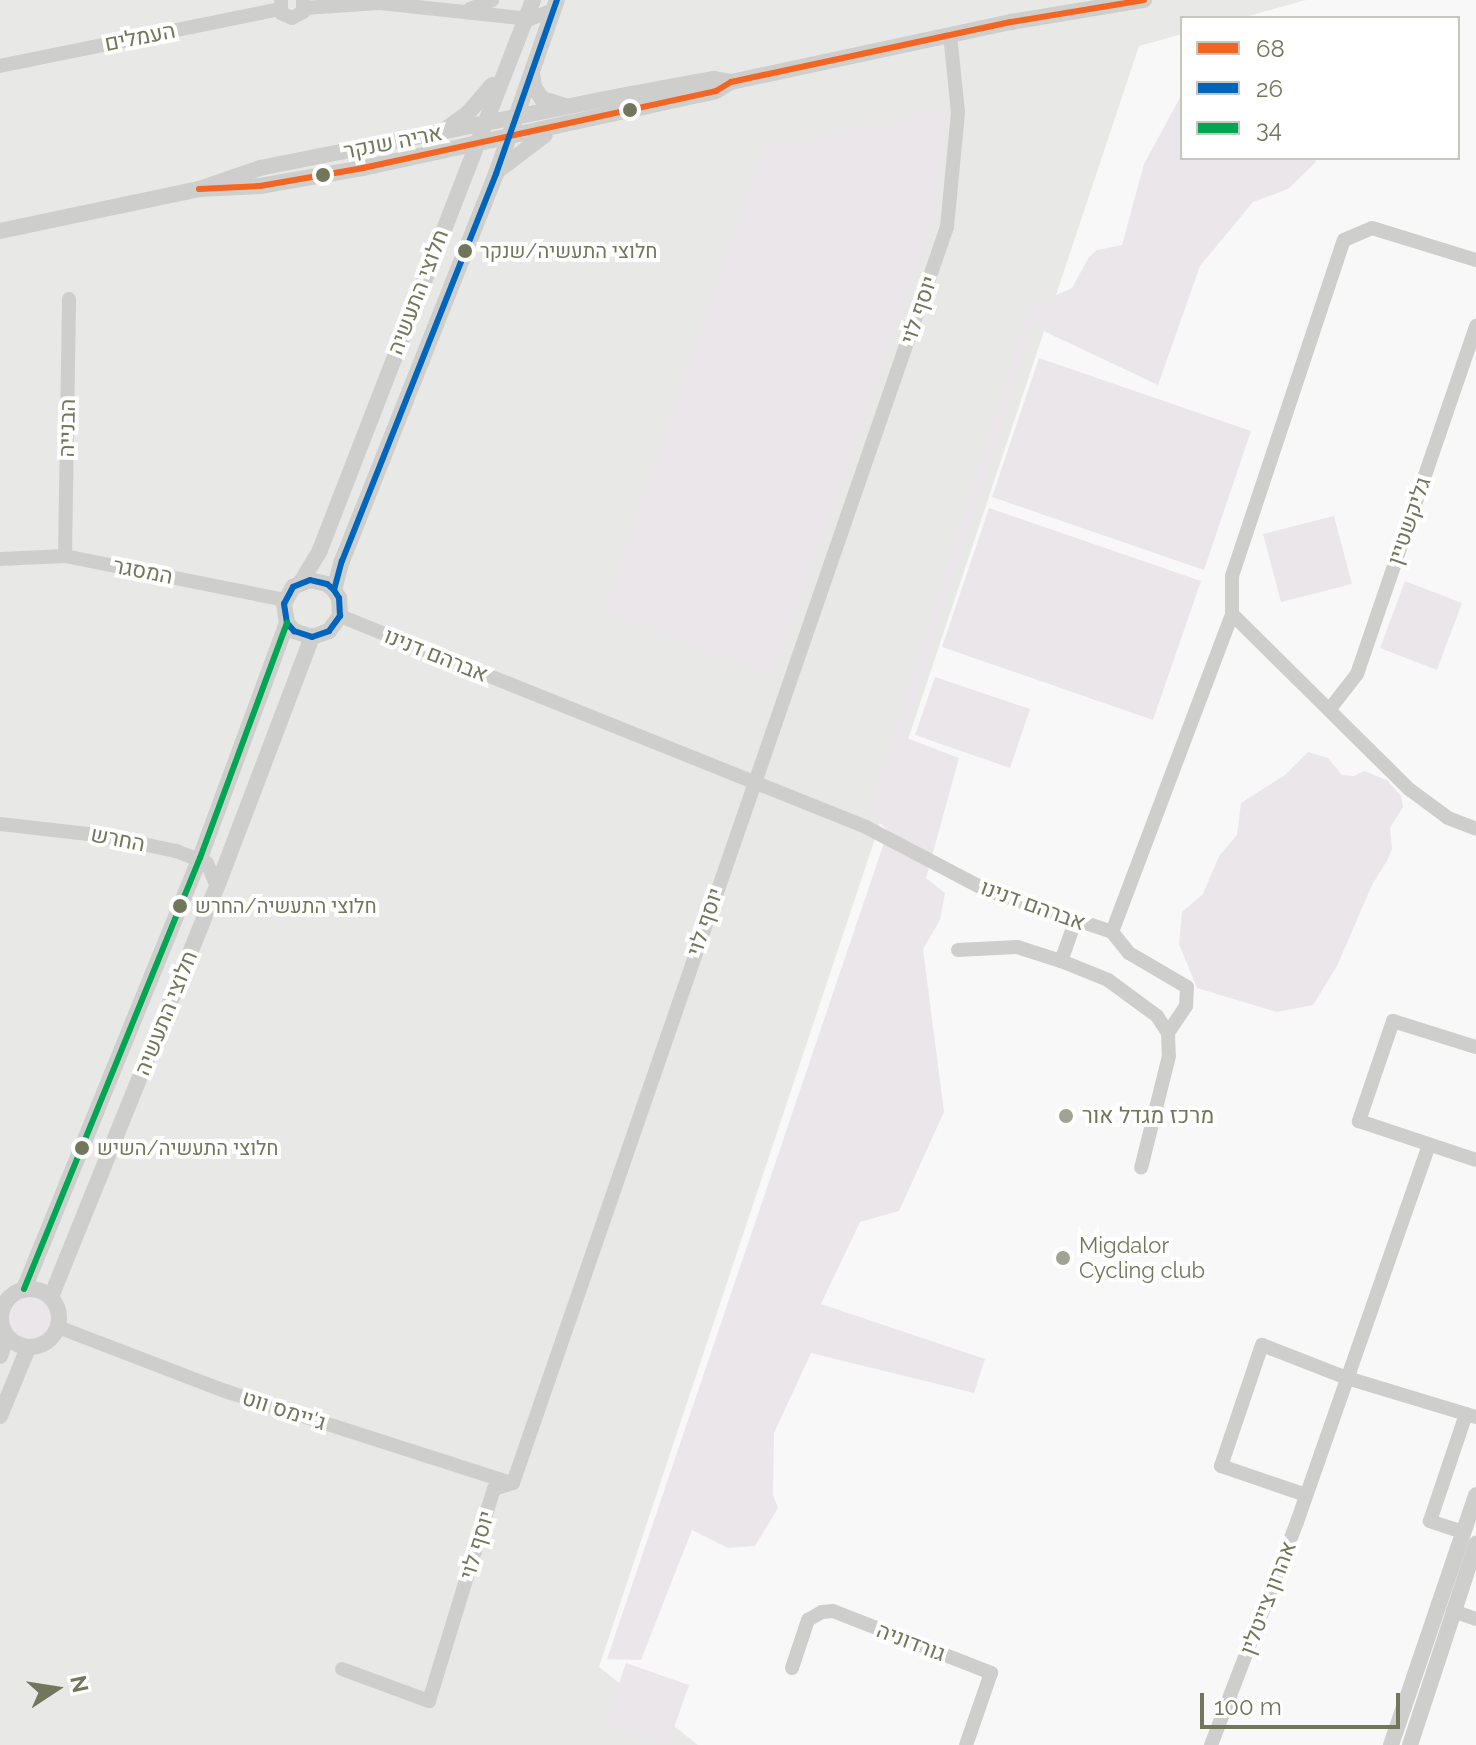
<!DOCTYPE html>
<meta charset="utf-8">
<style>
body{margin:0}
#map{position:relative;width:1476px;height:1745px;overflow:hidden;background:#f8f8f8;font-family:Raleway,Heebo,sans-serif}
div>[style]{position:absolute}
.built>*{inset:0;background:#e8e8e6}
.green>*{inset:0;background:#ebe6ea}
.round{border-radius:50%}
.minor>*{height:14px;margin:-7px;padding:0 7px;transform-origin:7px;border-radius:7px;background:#cecfcd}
.tertiary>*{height:16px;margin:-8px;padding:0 8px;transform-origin:8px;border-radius:8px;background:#cecfcd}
.tertiary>.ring{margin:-8px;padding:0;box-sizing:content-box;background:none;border:16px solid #cecfcd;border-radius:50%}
.bus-1>*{height:6px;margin:-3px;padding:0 3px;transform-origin:3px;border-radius:3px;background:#f26522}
.bus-2>*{height:6px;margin:-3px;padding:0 3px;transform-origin:3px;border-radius:3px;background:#0065bd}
.bus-3>*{height:6px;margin:-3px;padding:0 3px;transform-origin:3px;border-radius:3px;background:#00a651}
.dots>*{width:22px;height:22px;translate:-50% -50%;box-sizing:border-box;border:4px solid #fff;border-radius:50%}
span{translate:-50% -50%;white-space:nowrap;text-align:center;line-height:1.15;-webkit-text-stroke:8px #fff;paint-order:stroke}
.bus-label{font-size:20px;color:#72765b}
.left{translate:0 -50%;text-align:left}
.street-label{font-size:22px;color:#72765b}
.poi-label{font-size:22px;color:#72765b}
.legend{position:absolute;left:1180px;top:16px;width:280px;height:144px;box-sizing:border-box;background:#fff;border:2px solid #c7c8bd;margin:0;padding:10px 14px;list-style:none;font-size:24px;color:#72765b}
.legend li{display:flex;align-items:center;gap:16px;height:40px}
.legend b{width:40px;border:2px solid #c7c8bd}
.north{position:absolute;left:16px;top:1649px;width:80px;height:80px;-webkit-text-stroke:6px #fff;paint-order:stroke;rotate:78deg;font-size:22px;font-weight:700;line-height:32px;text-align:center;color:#72765b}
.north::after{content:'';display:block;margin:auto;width:28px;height:36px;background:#72765b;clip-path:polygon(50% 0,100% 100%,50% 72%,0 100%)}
.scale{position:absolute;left:1200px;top:1693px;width:200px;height:36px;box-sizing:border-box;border:4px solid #72765b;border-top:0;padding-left:10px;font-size:24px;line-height:28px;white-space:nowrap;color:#72765b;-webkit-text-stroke:6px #fff;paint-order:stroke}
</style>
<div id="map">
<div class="built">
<div style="clip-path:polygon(0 0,1306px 0,1241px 18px,1182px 18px,1182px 34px,1139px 46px,599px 1667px,698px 1745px,0 1745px)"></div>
</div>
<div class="green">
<div style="clip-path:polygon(1182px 94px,1182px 158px,1317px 158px,1315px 163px,1288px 189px,1253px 202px,1200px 266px,1158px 385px,1033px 326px,904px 737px,959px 758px,926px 878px,945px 893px,940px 920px,923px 949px,944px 1112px,899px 1211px,860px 1222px,821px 1304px,985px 1359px,974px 1393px,811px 1353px,774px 1433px,773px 1495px,778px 1508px,755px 1546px,728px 1548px,692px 1530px,641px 1660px,607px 1659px,888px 831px,869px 812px,1029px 307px,1072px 288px,1089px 257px,1097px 250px,1122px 245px,1144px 164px)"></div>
<div style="clip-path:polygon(949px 109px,933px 222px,773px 677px,605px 612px,762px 148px)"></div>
<div style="clip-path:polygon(1039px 358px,1251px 431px,1204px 570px,992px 497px)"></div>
<div style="clip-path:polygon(989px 508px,1201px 581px,1153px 720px,942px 647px)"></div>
<div style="clip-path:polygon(1334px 516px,1352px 584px,1281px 602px,1263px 534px)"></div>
<div style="clip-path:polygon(1405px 581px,1462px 603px,1437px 670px,1380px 648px)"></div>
<div style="clip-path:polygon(935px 677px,1030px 709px,1010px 768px,915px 735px)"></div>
<div style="clip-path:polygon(1308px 752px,1328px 758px,1342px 775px,1354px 776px,1364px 771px,1387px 780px,1401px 796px,1403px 807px,1390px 828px,1392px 849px,1388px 859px,1372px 885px,1337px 966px,1313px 1005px,1277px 1012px,1197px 988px,1179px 944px,1182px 912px,1203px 894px,1219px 856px,1237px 835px,1241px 803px,1285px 775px)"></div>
<div class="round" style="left:7px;top:1296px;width:46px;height:46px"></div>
<div style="clip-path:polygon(626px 1663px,689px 1685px,668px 1745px,604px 1726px)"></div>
</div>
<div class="minor">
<div style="left:281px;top:0;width:13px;rotate:90deg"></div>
<div style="left:281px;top:13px;width:12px;rotate:24deg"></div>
<div style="left:292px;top:18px;width:13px;rotate:-29deg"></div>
<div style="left:303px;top:12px;width:12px;rotate:-90deg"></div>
<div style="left:304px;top:8px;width:76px;rotate:-3.8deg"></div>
<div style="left:380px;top:3px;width:151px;rotate:6.1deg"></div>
<div style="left:530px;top:19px;width:25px;rotate:-21deg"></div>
<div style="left:470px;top:9px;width:24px;rotate:-22deg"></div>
<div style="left:0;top:66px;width:286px;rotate:-11.5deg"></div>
<div style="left:65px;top:556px;width:257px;rotate:-89.1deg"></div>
<div style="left:0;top:559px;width:65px;rotate:-2.6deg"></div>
<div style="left:65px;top:556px;width:224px;rotate:11.3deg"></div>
<div style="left:1232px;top:614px;width:249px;rotate:44.7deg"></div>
<div style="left:1409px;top:789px;width:49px;rotate:36.6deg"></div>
<div style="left:1448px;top:818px;width:30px;rotate:21deg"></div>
<div style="left:340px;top:616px;width:567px;rotate:21.86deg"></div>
<div style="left:866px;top:827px;width:136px;rotate:27.7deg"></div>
<div style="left:986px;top:890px;width:133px;rotate:18.4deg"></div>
<div style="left:1112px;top:932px;width:340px;rotate:-69.3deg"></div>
<div style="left:1232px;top:614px;width:38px;rotate:-90deg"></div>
<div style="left:1232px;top:576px;width:354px;rotate:-71.6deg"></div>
<div style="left:1344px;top:240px;width:30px;rotate:-23deg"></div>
<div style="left:1372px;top:228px;width:109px;rotate:17.1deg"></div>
<div style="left:1329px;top:710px;width:46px;rotate:-52.1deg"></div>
<div style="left:1357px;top:674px;width:368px;rotate:-71.1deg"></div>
<div style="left:0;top:824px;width:106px;rotate:6.5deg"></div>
<div style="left:105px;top:836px;width:73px;rotate:11.9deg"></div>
<div style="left:176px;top:851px;width:33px;rotate:21deg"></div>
<div style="left:207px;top:863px;width:26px;rotate:67deg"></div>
<div style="left:1075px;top:922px;width:41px;rotate:109.7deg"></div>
<div style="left:1061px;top:961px;width:51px;rotate:22deg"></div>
<div style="left:1108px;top:980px;width:61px;rotate:36.3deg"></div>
<div style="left:1157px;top:1016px;width:20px;rotate:57deg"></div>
<div style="left:1168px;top:1033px;width:23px;rotate:88deg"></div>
<div style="left:1169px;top:1056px;width:115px;rotate:104deg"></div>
<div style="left:1112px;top:932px;width:27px;rotate:51deg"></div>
<div style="left:1129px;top:953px;width:67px;rotate:30.4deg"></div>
<div style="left:1187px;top:987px;width:19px;rotate:93deg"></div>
<div style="left:1186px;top:1006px;width:32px;rotate:124deg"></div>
<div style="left:958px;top:950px;width:59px;rotate:-2.9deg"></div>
<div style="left:1017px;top:947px;width:46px;rotate:17.7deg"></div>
<div style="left:1476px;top:1047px;width:87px;rotate:-162.6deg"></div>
<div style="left:1393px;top:1021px;width:106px;rotate:108.8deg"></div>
<div style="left:1359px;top:1121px;width:123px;rotate:18.4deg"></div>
<div style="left:0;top:1308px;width:2px;rotate:27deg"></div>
<div style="left:58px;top:1327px;width:179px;rotate:21deg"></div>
<div style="left:225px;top:1391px;width:301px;rotate:17.8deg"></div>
<div style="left:1306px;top:1495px;width:90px;rotate:-161.2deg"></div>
<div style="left:1221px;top:1466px;width:128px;rotate:-71.3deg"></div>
<div style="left:1262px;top:1345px;width:91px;rotate:21.2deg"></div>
<div style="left:1347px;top:1378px;width:135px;rotate:16.8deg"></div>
<div style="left:1463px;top:1532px;width:35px;rotate:-162deg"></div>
<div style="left:1430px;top:1521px;width:113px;rotate:-71.4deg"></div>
<div style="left:1453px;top:1611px;width:24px;rotate:19deg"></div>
<div style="left:792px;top:1668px;width:51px;rotate:-71.6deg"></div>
<div style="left:808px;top:1620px;width:16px;rotate:-30deg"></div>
<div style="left:822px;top:1612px;width:11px;rotate:-5deg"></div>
<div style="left:833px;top:1611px;width:170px;rotate:21.4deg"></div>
<div style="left:991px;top:1673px;width:76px;rotate:109.1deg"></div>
<div style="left:342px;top:1669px;width:93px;rotate:20.2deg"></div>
<div style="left:429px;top:1701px;width:222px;rotate:-73deg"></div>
<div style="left:494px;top:1489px;width:20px;rotate:-18deg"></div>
<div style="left:513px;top:1483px;width:1329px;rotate:-70.94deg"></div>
<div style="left:947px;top:227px;width:116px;rotate:-84.5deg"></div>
<div style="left:958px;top:112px;width:77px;rotate:-95.9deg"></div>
<div style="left:1211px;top:1745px;width:239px;rotate:-68.9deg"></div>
<div style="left:1297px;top:1522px;width:399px;rotate:-70.7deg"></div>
</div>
<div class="tertiary">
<div style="left:532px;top:73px;width:14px;rotate:82deg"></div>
<div style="left:534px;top:87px;width:14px;rotate:56deg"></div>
<div style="left:542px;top:99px;width:24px;rotate:17deg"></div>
<div style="left:446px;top:129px;width:27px;rotate:-36deg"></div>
<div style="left:468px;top:113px;width:37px;rotate:-49deg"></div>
<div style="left:500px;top:169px;width:56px;rotate:-37.1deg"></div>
<div style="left:199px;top:189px;width:61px;rotate:-2.8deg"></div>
<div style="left:260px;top:186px;width:105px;rotate:-9.9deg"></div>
<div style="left:363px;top:168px;width:361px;rotate:-12.3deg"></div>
<div style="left:716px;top:91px;width:17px;rotate:-31deg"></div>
<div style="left:731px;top:82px;width:286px;rotate:-12.1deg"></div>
<div style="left:1011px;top:22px;width:135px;rotate:-9.4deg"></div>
<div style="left:0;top:231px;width:203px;rotate:-11.9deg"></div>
<div style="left:199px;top:189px;width:65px;rotate:-19deg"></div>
<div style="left:260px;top:168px;width:367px;rotate:-11.3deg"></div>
<div style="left:620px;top:96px;width:95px;rotate:-10.4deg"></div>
<div style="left:713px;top:79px;width:18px;rotate:9deg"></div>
<div style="left:301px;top:582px;width:37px;rotate:-59deg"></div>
<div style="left:320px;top:550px;width:590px;rotate:-68.83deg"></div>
<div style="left:334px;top:590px;width:9px;rotate:-139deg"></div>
<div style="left:327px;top:584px;width:17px;rotate:-167deg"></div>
<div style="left:310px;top:580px;width:18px;rotate:158deg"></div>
<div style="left:293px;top:587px;width:19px;rotate:118deg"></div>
<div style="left:284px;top:604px;width:19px;rotate:81deg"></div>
<div style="left:287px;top:623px;width:11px;rotate:49deg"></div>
<div style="left:294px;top:631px;width:19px;rotate:18deg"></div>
<div style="left:312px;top:637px;width:18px;rotate:-19deg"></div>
<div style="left:329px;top:631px;width:19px;rotate:-54deg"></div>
<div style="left:340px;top:616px;width:18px;rotate:-93deg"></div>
<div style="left:339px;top:598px;width:9px;rotate:-122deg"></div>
<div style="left:334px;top:590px;width:30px;rotate:-75deg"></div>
<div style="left:342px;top:561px;width:417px;rotate:-68.3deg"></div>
<div style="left:496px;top:174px;width:184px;rotate:-70.7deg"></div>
<div class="ring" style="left:1px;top:1289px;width:42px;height:42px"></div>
<div style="left:24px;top:1289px;width:466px;rotate:-67.8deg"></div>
<div style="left:200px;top:858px;width:251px;rotate:-69.7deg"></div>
<div style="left:51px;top:1297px;width:442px;rotate:-68deg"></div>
<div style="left:217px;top:887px;width:267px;rotate:-69.2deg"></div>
<div style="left:0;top:1356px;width:20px;rotate:-70deg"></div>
<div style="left:0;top:1416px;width:74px;rotate:-67.6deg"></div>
<div style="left:1391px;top:1745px;width:264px;rotate:-71.2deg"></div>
<div style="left:1410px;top:1745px;width:212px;rotate:-71.8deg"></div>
</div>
<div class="bus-1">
<div style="left:199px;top:189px;width:61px;rotate:-2.8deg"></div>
<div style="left:260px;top:186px;width:105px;rotate:-9.9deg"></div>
<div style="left:363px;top:168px;width:361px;rotate:-12.3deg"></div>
<div style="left:716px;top:91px;width:17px;rotate:-31deg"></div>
<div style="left:731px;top:82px;width:286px;rotate:-12.1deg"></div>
<div style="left:1011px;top:22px;width:135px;rotate:-9.4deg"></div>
</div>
<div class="bus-2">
<div style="left:334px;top:590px;width:9px;rotate:-139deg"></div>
<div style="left:327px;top:584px;width:17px;rotate:-167deg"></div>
<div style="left:310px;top:580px;width:18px;rotate:158deg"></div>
<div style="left:293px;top:587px;width:19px;rotate:118deg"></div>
<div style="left:284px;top:604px;width:19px;rotate:81deg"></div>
<div style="left:287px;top:623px;width:11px;rotate:49deg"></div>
<div style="left:294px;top:631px;width:19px;rotate:18deg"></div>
<div style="left:312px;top:637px;width:18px;rotate:-19deg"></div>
<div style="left:329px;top:631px;width:19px;rotate:-54deg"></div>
<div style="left:340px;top:616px;width:18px;rotate:-93deg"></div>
<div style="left:339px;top:598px;width:9px;rotate:-122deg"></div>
<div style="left:334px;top:590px;width:30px;rotate:-75deg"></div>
<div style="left:342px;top:561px;width:417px;rotate:-68.3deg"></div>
<div style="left:496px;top:174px;width:184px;rotate:-70.7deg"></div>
</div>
<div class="bus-3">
<div style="left:24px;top:1289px;width:466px;rotate:-67.8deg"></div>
<div style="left:200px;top:858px;width:251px;rotate:-69.7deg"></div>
</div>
<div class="dots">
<div style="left:630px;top:110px;background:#72765b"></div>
<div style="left:323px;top:175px;background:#72765b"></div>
<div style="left:465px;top:251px;background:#72765b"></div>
<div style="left:180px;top:906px;background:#72765b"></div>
<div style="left:1066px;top:1116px;background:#a1a492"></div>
<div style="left:82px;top:1148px;background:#72765b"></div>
<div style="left:1063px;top:1258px;background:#a1a492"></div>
</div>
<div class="bus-label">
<span class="left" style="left:480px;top:251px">חלוצי התעשיה/שנקר</span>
<span class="left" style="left:195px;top:906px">חלוצי התעשיה/החרש</span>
<span class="left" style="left:97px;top:1148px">חלוצי התעשיה/השיש</span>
</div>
<div class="street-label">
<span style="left:140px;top:37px;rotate:-11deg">העמלים</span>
<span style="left:393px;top:142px;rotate:-11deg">אריה שנקר</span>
<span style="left:418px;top:292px;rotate:-69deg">חלוצי התעשיה</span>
<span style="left:919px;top:310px;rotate:-71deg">יוסף לוי</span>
<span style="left:67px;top:428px;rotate:-89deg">הבנייה</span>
<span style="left:1409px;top:521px;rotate:-71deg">גליקשטיין</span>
<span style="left:143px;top:571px;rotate:11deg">המסגר</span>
<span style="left:436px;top:655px;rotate:22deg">אברהם דנינו</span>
<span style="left:118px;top:839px;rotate:11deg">החרש</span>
<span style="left:1033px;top:905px;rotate:20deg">אברהם דנינו</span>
<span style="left:705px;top:922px;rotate:-71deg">יוסף לוי</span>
<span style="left:166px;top:1013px;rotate:-68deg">חלוצי התעשיה</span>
<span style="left:284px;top:1410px;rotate:18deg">ג'יימס ווט</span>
<span style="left:477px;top:1545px;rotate:-73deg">יוסף לוי</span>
<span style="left:1268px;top:1598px;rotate:-69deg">אהרון צייטלין</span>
<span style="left:911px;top:1642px;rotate:21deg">גורדוניה</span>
</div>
<div class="poi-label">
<span class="left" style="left:1082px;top:1116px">מרכז מגדל אור</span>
<span class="left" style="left:1079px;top:1258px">Migdalor<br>Cycling club</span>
</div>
<ul class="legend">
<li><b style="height:10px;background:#f26522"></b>68</li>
<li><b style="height:10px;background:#0065bd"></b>26</li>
<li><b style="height:10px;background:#00a651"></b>34</li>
</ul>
<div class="north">N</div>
<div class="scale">100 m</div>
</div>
